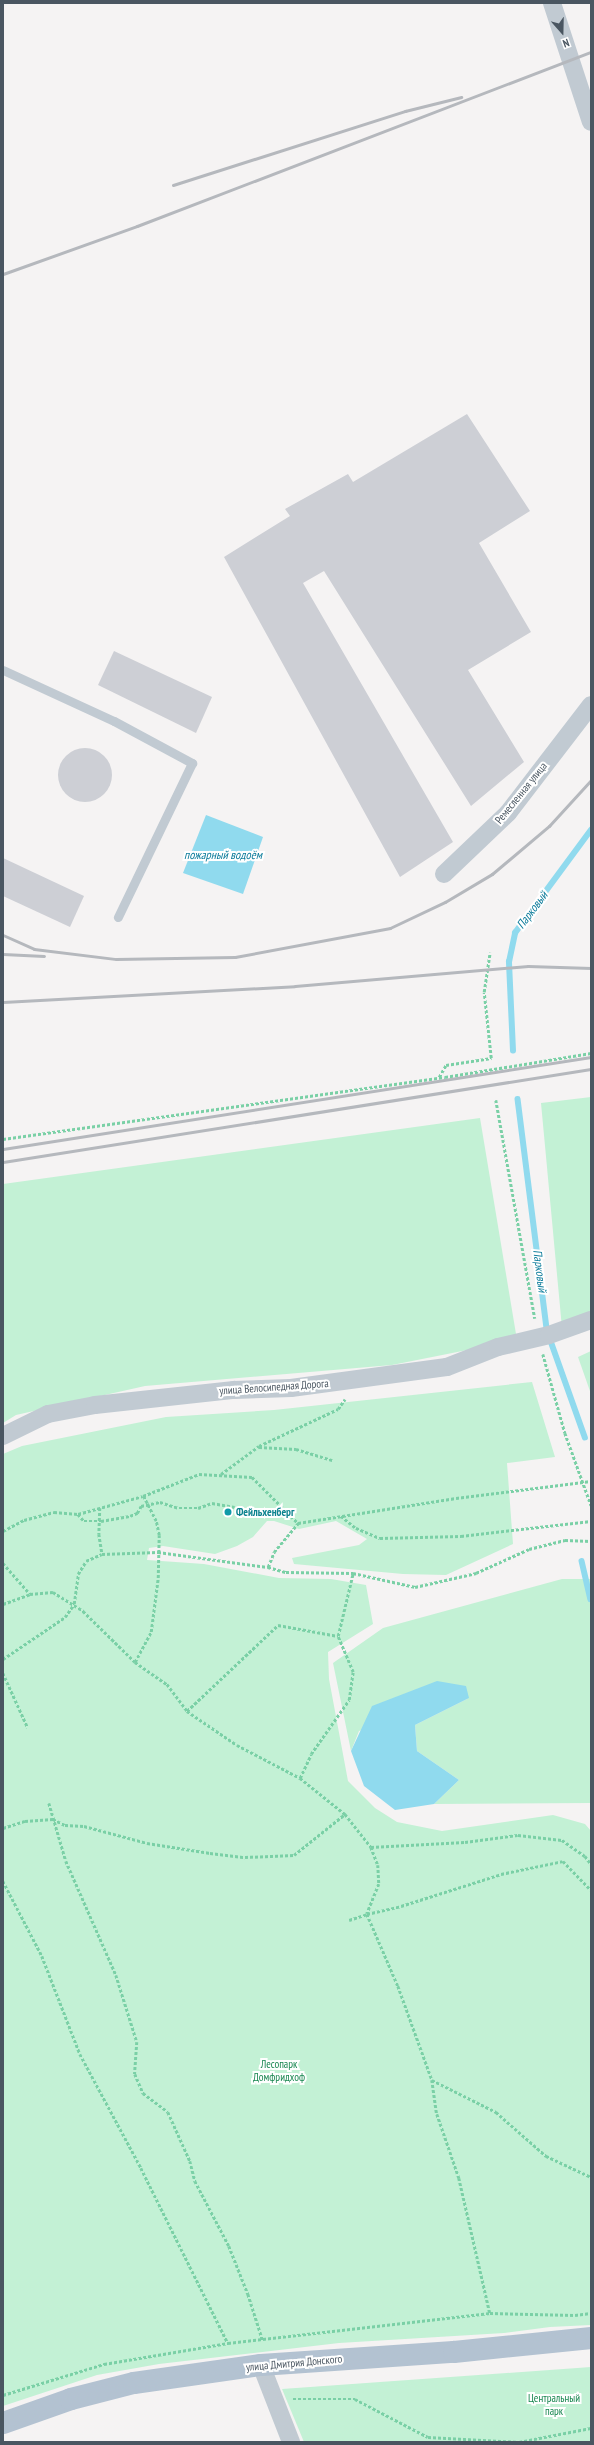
<!DOCTYPE html>
<meta charset="utf-8">
<style>
body{margin:0}
#map{position:relative;width:594px;height:2445px;overflow:hidden;background:#f5f3f3;font-family:"PT Sans Narrow",sans-serif}
div>[style]{position:absolute}
.green>*{inset:0;background:#c3f1d5}
.water>*{inset:0;background:#90daee}
.stream>*{height:5.5px;margin:-2.75px;padding:0 2.75px;transform-origin:2.75px;border-radius:2.75px;background:#90daee}
.building>*{inset:0;background:#cdcfd5}
.round{border-radius:50%}
.path>*{height:2.5px;margin-top:-1.25px;transform-origin:0;background:repeating-linear-gradient(90deg,#7ad0a6 0 3px,transparent 0 5px)}
.lane>*{height:9px;margin:-4.5px;padding:0 4.5px;transform-origin:4.5px;border-radius:4.5px;background:#c1cad2}
.street>*{height:18px;margin:-9px;padding:0 9px;transform-origin:9px;border-radius:9px;background:#c1cad2}
.primary>*{height:22px;margin:-11px;padding:0 11px;transform-origin:11px;border-radius:11px;background:#b3c2d1}
.rail>*{height:3px;margin:-1.5px;padding:0 1.5px;transform-origin:1.5px;border-radius:1.5px;background:#b5b8bd}
.dots>*{width:11px;height:11px;translate:-50% -50%;box-sizing:border-box;border:2px solid #fff;border-radius:50%}
span{translate:-50% -50%;white-space:nowrap;text-align:center;line-height:1.15;-webkit-text-stroke:4px #fff;paint-order:stroke}
.street-label{font-size:11px;color:#4a5661}
.culture-label{font-size:11px;color:#0d838f;font-weight:700}
.left{translate:0 -50%;text-align:left}
.park-label{font-size:11px;color:#17864f}
.water-label{font-size:12px;color:#0c7c9b;font-style:italic}
.frame{position:absolute;inset:0;border:4px solid #4a5661;pointer-events:none}
.north{position:absolute;left:542px;top:12px;width:40px;height:40px;-webkit-text-stroke:3px #fff;paint-order:stroke;rotate:160deg;font-size:11px;font-weight:700;line-height:16px;text-align:center;color:#4a5661}
.north::after{content:'';display:block;margin:auto;width:14px;height:18px;background:#4a5661;clip-path:polygon(50% 0,100% 100%,50% 72%,0 100%)}
</style>
<div id="map">
<div class="green">
<div style="clip-path:polygon(591px 1097px,591px 1316px,562px 1328px,541px 1103px)"></div>
<div style="clip-path:polygon(480px 1118px,517px 1340px,392px 1365px,145px 1386px,16px 1415px,3px 1423px,3px 1184px)"></div>
<div style="clip-path:polygon(591px 1351px,591px 1394px,578px 1357px)"></div>
<div style="clip-path:polygon(532px 1382px,555px 1457px,507px 1463px,513px 1544px,446px 1575px,403px 1574px,294px 1564px,292px 1558px,359px 1545px,367px 1539px,336px 1521px,299px 1529px,274px 1521px,267px 1521px,253px 1537px,237px 1546px,215px 1554px,163px 1546px,149px 1548px,147px 1560px,204px 1564px,279px 1578px,331px 1579px,366px 1585px,373px 1624px,328px 1652px,329px 1679px,348px 1781px,375px 1808px,397px 1822px,442px 1831px,553px 1815px,585px 1824px,591px 1831px,591px 2325px,550px 2327px,504px 2333px,339px 2343px,159px 2364px,97px 2375px,3px 2406px,3px 1454px,22px 1446px,166px 1417px,274px 1410px)"></div>
<div style="clip-path:polygon(562px 1579px,591px 1579px,591px 1803px,434px 1804px,459px 1780px,417px 1751px,415px 1725px,469px 1698px,359px 1731px,351px 1751px,333px 1663px,383px 1628px)"></div>
<div style="clip-path:polygon(591px 2367px,591px 2442px,304px 2442px,282px 2389px)"></div>
</div>
<div class="water">
<div style="clip-path:polygon(206px 815px,263px 837px,243px 894px,183px 873px)"></div>
<div style="clip-path:polygon(437px 1681px,466px 1686px,469px 1698px,415px 1725px,417px 1751px,459px 1780px,434px 1804px,395px 1810px,364px 1786px,351px 1751px,372px 1706px)"></div>
</div>
<div class="stream">
<div style="left:513px;top:1051px;width:89px;rotate:-92.6deg"></div>
<div style="left:509px;top:962px;width:30px;rotate:-78deg"></div>
<div style="left:515px;top:933px;width:128px;rotate:-53.6deg"></div>
<div style="left:518px;top:1099px;width:233px;rotate:82.8deg"></div>
<div style="left:547px;top:1330px;width:114px;rotate:70.4deg"></div>
<div style="left:582px;top:1561px;width:39px;rotate:77deg"></div>
</div>
<div class="building">
<div style="clip-path:polygon(467px 414px,530px 511px,479px 543px,531px 632px,468px 670px,524px 762px,471px 806px,324px 571px,303px 583px,453px 842px,400px 877px,224px 557px,290px 516px,285px 509px,348px 474px,353px 482px)"></div>
<div style="clip-path:polygon(114px 651px,212px 697px,196px 733px,98px 685px)"></div>
<div class="round" style="left:58px;top:748px;width:54px;height:54px"></div>
<div style="clip-path:polygon(3px 858px,84px 896px,70px 927px,3px 896px)"></div>
</div>
<div class="path">
<div style="left:439px;top:1077px;width:14px;rotate:-60deg"></div>
<div style="left:446px;top:1065px;width:46px;rotate:-8.8deg"></div>
<div style="left:491px;top:1058px;width:66px;rotate:-96.1deg"></div>
<div style="left:484px;top:992px;width:40px;rotate:-81.5deg"></div>
<div style="left:496px;top:1100px;width:222px;rotate:79.9deg"></div>
<div style="left:3px;top:1139px;width:446px;rotate:-8deg"></div>
<div style="left:445px;top:1077px;width:148px;rotate:-9.3deg"></div>
<div style="left:543px;top:1354px;width:82px;rotate:74.4deg"></div>
<div style="left:565px;top:1433px;width:77px;rotate:70.1deg"></div>
<div style="left:259px;top:1447px;width:37px;rotate:3deg"></div>
<div style="left:296px;top:1449px;width:38px;rotate:17deg"></div>
<div style="left:221px;top:1474px;width:47px;rotate:-36.4deg"></div>
<div style="left:259px;top:1446px;width:87px;rotate:-25.1deg"></div>
<div style="left:338px;top:1409px;width:12px;rotate:-55deg"></div>
<div style="left:100px;top:1508px;width:26px;rotate:92deg"></div>
<div style="left:99px;top:1534px;width:20px;rotate:81deg"></div>
<div style="left:78px;top:1514px;width:9px;rotate:49deg"></div>
<div style="left:84px;top:1521px;width:17px"></div>
<div style="left:101px;top:1521px;width:29px;rotate:-10deg"></div>
<div style="left:130px;top:1516px;width:8px;rotate:-23deg"></div>
<div style="left:137px;top:1513px;width:8px;rotate:-60deg"></div>
<div style="left:141px;top:1506px;width:19px;rotate:-12deg"></div>
<div style="left:160px;top:1502px;width:20px;rotate:18deg"></div>
<div style="left:179px;top:1508px;width:19px"></div>
<div style="left:198px;top:1508px;width:15px;rotate:-20deg"></div>
<div style="left:212px;top:1503px;width:23px;rotate:10deg"></div>
<div style="left:341px;top:1516px;width:19px;rotate:39deg"></div>
<div style="left:356px;top:1528px;width:26px;rotate:23deg"></div>
<div style="left:380px;top:1538px;width:81px;rotate:-1.4deg"></div>
<div style="left:461px;top:1536px;width:131px;rotate:-6.6deg"></div>
<div style="left:3px;top:1531px;width:24px;rotate:-28deg"></div>
<div style="left:24px;top:1520px;width:31px;rotate:-15deg"></div>
<div style="left:54px;top:1512px;width:24px;rotate:5deg"></div>
<div style="left:78px;top:1514px;width:67px;rotate:-15.5deg"></div>
<div style="left:143px;top:1496px;width:60px;rotate:-21.4deg"></div>
<div style="left:199px;top:1474px;width:53px;rotate:3.2deg"></div>
<div style="left:252px;top:1477px;width:65px;rotate:45deg"></div>
<div style="left:298px;top:1523px;width:160px;rotate:-9deg"></div>
<div style="left:456px;top:1498px;width:136px;rotate:-7.2deg"></div>
<div style="left:3px;top:1563px;width:41px;rotate:48.9deg"></div>
<div style="left:30px;top:1594px;width:23px;rotate:-5deg"></div>
<div style="left:53px;top:1592px;width:36px;rotate:32deg"></div>
<div style="left:83px;top:1611px;width:73px;rotate:44.4deg"></div>
<div style="left:135px;top:1662px;width:39px;rotate:35deg"></div>
<div style="left:167px;top:1684px;width:34px;rotate:53deg"></div>
<div style="left:187px;top:1711px;width:60px;rotate:34.2deg"></div>
<div style="left:237px;top:1745px;width:71px;rotate:27.6deg"></div>
<div style="left:300px;top:1778px;width:58px;rotate:38.7deg"></div>
<div style="left:345px;top:1814px;width:42px;rotate:51.8deg"></div>
<div style="left:371px;top:1847px;width:94px;rotate:-3deg"></div>
<div style="left:465px;top:1842px;width:53px;rotate:-7.5deg"></div>
<div style="left:518px;top:1835px;width:44px;rotate:6.5deg"></div>
<div style="left:562px;top:1840px;width:28px;rotate:35deg"></div>
<div style="left:585px;top:1856px;width:10px;rotate:53deg"></div>
<div style="left:268px;top:1567px;width:16px;rotate:-68deg"></div>
<div style="left:274px;top:1552px;width:38px;rotate:-50deg"></div>
<div style="left:3px;top:1604px;width:29px;rotate:-20deg"></div>
<div style="left:3px;top:1659px;width:75px;rotate:-34.1deg"></div>
<div style="left:65px;top:1617px;width:16px;rotate:-55deg"></div>
<div style="left:74px;top:1604px;width:30px;rotate:-82deg"></div>
<div style="left:78px;top:1574px;width:15px;rotate:-58deg"></div>
<div style="left:86px;top:1561px;width:17px;rotate:-24deg"></div>
<div style="left:102px;top:1554px;width:56px;rotate:-2deg"></div>
<div style="left:158px;top:1552px;width:111px;rotate:7.8deg"></div>
<div style="left:268px;top:1567px;width:19px;rotate:16deg"></div>
<div style="left:286px;top:1572px;width:67px;rotate:0.9deg"></div>
<div style="left:353px;top:1573px;width:64px;rotate:12.7deg"></div>
<div style="left:415px;top:1587px;width:63px;rotate:-12.9deg"></div>
<div style="left:476px;top:1573px;width:58px;rotate:-24.4deg"></div>
<div style="left:529px;top:1549px;width:37px;rotate:-14deg"></div>
<div style="left:565px;top:1540px;width:26px;rotate:2deg"></div>
<div style="left:135px;top:1662px;width:34px;rotate:-62deg"></div>
<div style="left:151px;top:1632px;width:54px;rotate:-82.6deg"></div>
<div style="left:158px;top:1578px;width:43px;rotate:-88.7deg"></div>
<div style="left:159px;top:1535px;width:14px;rotate:-102deg"></div>
<div style="left:156px;top:1521px;width:28px;rotate:-117deg"></div>
<div style="left:3px;top:1673px;width:60px;rotate:65.6deg"></div>
<div style="left:187px;top:1711px;width:125px;rotate:-43.4deg"></div>
<div style="left:278px;top:1625px;width:61px;rotate:10.4deg"></div>
<div style="left:300px;top:1778px;width:26px;rotate:-65deg"></div>
<div style="left:311px;top:1754px;width:66px;rotate:-54.9deg"></div>
<div style="left:349px;top:1700px;width:28px;rotate:-82deg"></div>
<div style="left:353px;top:1672px;width:39px;rotate:-113deg"></div>
<div style="left:338px;top:1636px;width:65px;rotate:-76.6deg"></div>
<div style="left:49px;top:1803px;width:60px;rotate:73.7deg"></div>
<div style="left:66px;top:1861px;width:124px;rotate:66.3deg"></div>
<div style="left:116px;top:1975px;width:70px;rotate:72.6deg"></div>
<div style="left:137px;top:2042px;width:32px;rotate:94deg"></div>
<div style="left:135px;top:2074px;width:21px;rotate:67deg"></div>
<div style="left:143px;top:2093px;width:31px;rotate:37deg"></div>
<div style="left:168px;top:2112px;width:54px;rotate:65.8deg"></div>
<div style="left:190px;top:2161px;width:21px;rotate:76deg"></div>
<div style="left:195px;top:2181px;width:73px;rotate:62.4deg"></div>
<div style="left:229px;top:2246px;width:52px;rotate:68.4deg"></div>
<div style="left:248px;top:2294px;width:49px;rotate:72.3deg"></div>
<div style="left:3px;top:1828px;width:23px;rotate:-18deg"></div>
<div style="left:25px;top:1821px;width:28px;rotate:-4deg"></div>
<div style="left:53px;top:1819px;width:13px;rotate:27deg"></div>
<div style="left:65px;top:1825px;width:19px;rotate:3deg"></div>
<div style="left:84px;top:1826px;width:65px;rotate:15.1deg"></div>
<div style="left:147px;top:1843px;width:64px;rotate:9deg"></div>
<div style="left:210px;top:1853px;width:35px;rotate:7deg"></div>
<div style="left:245px;top:1857px;width:49px;rotate:-2.3deg"></div>
<div style="left:294px;top:1855px;width:65px;rotate:-38.8deg"></div>
<div style="left:371px;top:1847px;width:19px;rotate:69deg"></div>
<div style="left:378px;top:1865px;width:19px;rotate:87deg"></div>
<div style="left:379px;top:1884px;width:32px;rotate:112deg"></div>
<div style="left:367px;top:1914px;width:35px;rotate:-13deg"></div>
<div style="left:401px;top:1906px;width:105px;rotate:-17.7deg"></div>
<div style="left:501px;top:1874px;width:63px;rotate:-11.8deg"></div>
<div style="left:563px;top:1861px;width:40px;rotate:46deg"></div>
<div style="left:3px;top:1881px;width:85px;rotate:62.5deg"></div>
<div style="left:42px;top:1956px;width:105px;rotate:68.8deg"></div>
<div style="left:80px;top:2054px;width:129px;rotate:61.8deg"></div>
<div style="left:141px;top:2168px;width:195px;rotate:63.6deg"></div>
<div style="left:349px;top:1920px;width:19px;rotate:-18deg"></div>
<div style="left:367px;top:1914px;width:78px;rotate:66.7deg"></div>
<div style="left:398px;top:1986px;width:100px;rotate:70.1deg"></div>
<div style="left:432px;top:2080px;width:34px;rotate:82deg"></div>
<div style="left:437px;top:2114px;width:68px;rotate:71deg"></div>
<div style="left:459px;top:2178px;width:139px;rotate:77.1deg"></div>
<div style="left:432px;top:2080px;width:72px;rotate:26.6deg"></div>
<div style="left:496px;top:2112px;width:67px;rotate:41.3deg"></div>
<div style="left:546px;top:2156px;width:50px;rotate:25deg"></div>
<div style="left:3px;top:2395px;width:106px;rotate:-17.1deg"></div>
<div style="left:104px;top:2364px;width:126px;rotate:-9.6deg"></div>
<div style="left:228px;top:2343px;width:264px;rotate:-6.5deg"></div>
<div style="left:490px;top:2313px;width:85px;rotate:1.3deg"></div>
<div style="left:575px;top:2315px;width:16px;rotate:-7deg"></div>
<div style="left:293px;top:2399px;width:62px"></div>
<div style="left:355px;top:2399px;width:82px;rotate:27.5deg"></div>
<div style="left:428px;top:2437px;width:91px;rotate:3.1deg"></div>
<div style="left:519px;top:2442px;width:73px;rotate:-11deg"></div>
</div>
<div class="lane">
<div style="left:3px;top:670px;width:122px;rotate:24.7deg"></div>
<div style="left:114px;top:721px;width:89px;rotate:28.3deg"></div>
<div style="left:192px;top:763px;width:171px;rotate:115.7deg"></div>
</div>
<div class="street">
<div style="left:552px;top:3px;width:125px;rotate:71.9deg"></div>
<div style="left:444px;top:874px;width:88px;rotate:-43.6deg"></div>
<div style="left:508px;top:813px;width:136px;rotate:-52.5deg"></div>
<div style="left:3px;top:1436px;width:50px;rotate:-26.1deg"></div>
<div style="left:48px;top:1414px;width:48px;rotate:-10.8deg"></div>
<div style="left:95px;top:1405px;width:140px;rotate:-6.2deg"></div>
<div style="left:234px;top:1390px;width:57px;rotate:-2deg"></div>
<div style="left:291px;top:1388px;width:157px;rotate:-7.7deg"></div>
<div style="left:447px;top:1367px;width:55px;rotate:-21.4deg"></div>
<div style="left:498px;top:1347px;width:52px;rotate:-13.2deg"></div>
<div style="left:549px;top:1335px;width:45px;rotate:-19.7deg"></div>
<div style="left:261px;top:2365px;width:83px;rotate:68.7deg"></div>
</div>
<div class="primary">
<div style="left:3px;top:2423px;width:72px;rotate:-19.4deg"></div>
<div style="left:71px;top:2399px;width:65px;rotate:-14.3deg"></div>
<div style="left:134px;top:2383px;width:128px;rotate:-8.1deg"></div>
<div style="left:261px;top:2365px;width:193px;rotate:-3.9deg"></div>
<div style="left:454px;top:2352px;width:138px;rotate:-5.8deg"></div>
</div>
<div class="rail">
<div style="left:173px;top:185px;width:244px;rotate:-17.7deg"></div>
<div style="left:405px;top:111px;width:58px;rotate:-14deg"></div>
<div style="left:3px;top:274px;width:142px;rotate:-19.7deg"></div>
<div style="left:137px;top:226px;width:486px;rotate:-21deg"></div>
<div style="left:3px;top:935px;width:34px;rotate:24deg"></div>
<div style="left:34px;top:949px;width:83px;rotate:7deg"></div>
<div style="left:116px;top:959px;width:119px;rotate:-1deg"></div>
<div style="left:235px;top:957px;width:158px;rotate:-10.6deg"></div>
<div style="left:390px;top:928px;width:61px;rotate:-25.3deg"></div>
<div style="left:445px;top:902px;width:55px;rotate:-30.8deg"></div>
<div style="left:492px;top:874px;width:75px;rotate:-40.1deg"></div>
<div style="left:549px;top:826px;width:62px;rotate:-47.6deg"></div>
<div style="left:3px;top:954px;width:41px;rotate:2.8deg"></div>
<div style="left:3px;top:1002px;width:292px;rotate:-3.1deg"></div>
<div style="left:295px;top:986px;width:234px;rotate:-4.9deg"></div>
<div style="left:528px;top:966px;width:63px;rotate:1.8deg"></div>
<div style="left:3px;top:1149px;width:595px;rotate:-8.89deg"></div>
<div style="left:3px;top:1162px;width:595px;rotate:-8.99deg"></div>
</div>
<div class="dots">
<div style="left:228px;top:1512px;background:#0f9aa8"></div>
</div>
<div class="street-label">
<span style="left:521px;top:793px;rotate:-51deg">Ремесленная улица</span>
<span style="left:274px;top:1387px;rotate:-4deg">улица Велосипедная Дорога</span>
<span style="left:294px;top:2363px;rotate:-5deg">улица Дмитрия Донского</span>
</div>
<div class="culture-label">
<span class="left" style="left:236px;top:1512px">Фейльхенберг</span>
</div>
<div class="park-label">
<span style="left:279px;top:2071px">Лесопарк<br>Домфридхоф</span>
<span style="left:554px;top:2405px">Центральный<br>парк</span>
</div>
<div class="water-label">
<span style="left:223px;top:855px">пожарный водоём</span>
<span style="left:532px;top:910px;rotate:-53deg">Парковый</span>
<span style="left:540px;top:1271px;rotate:83deg">Парковый</span>
</div>
<div class="frame"></div>
<div class="north">N</div>
</div>
